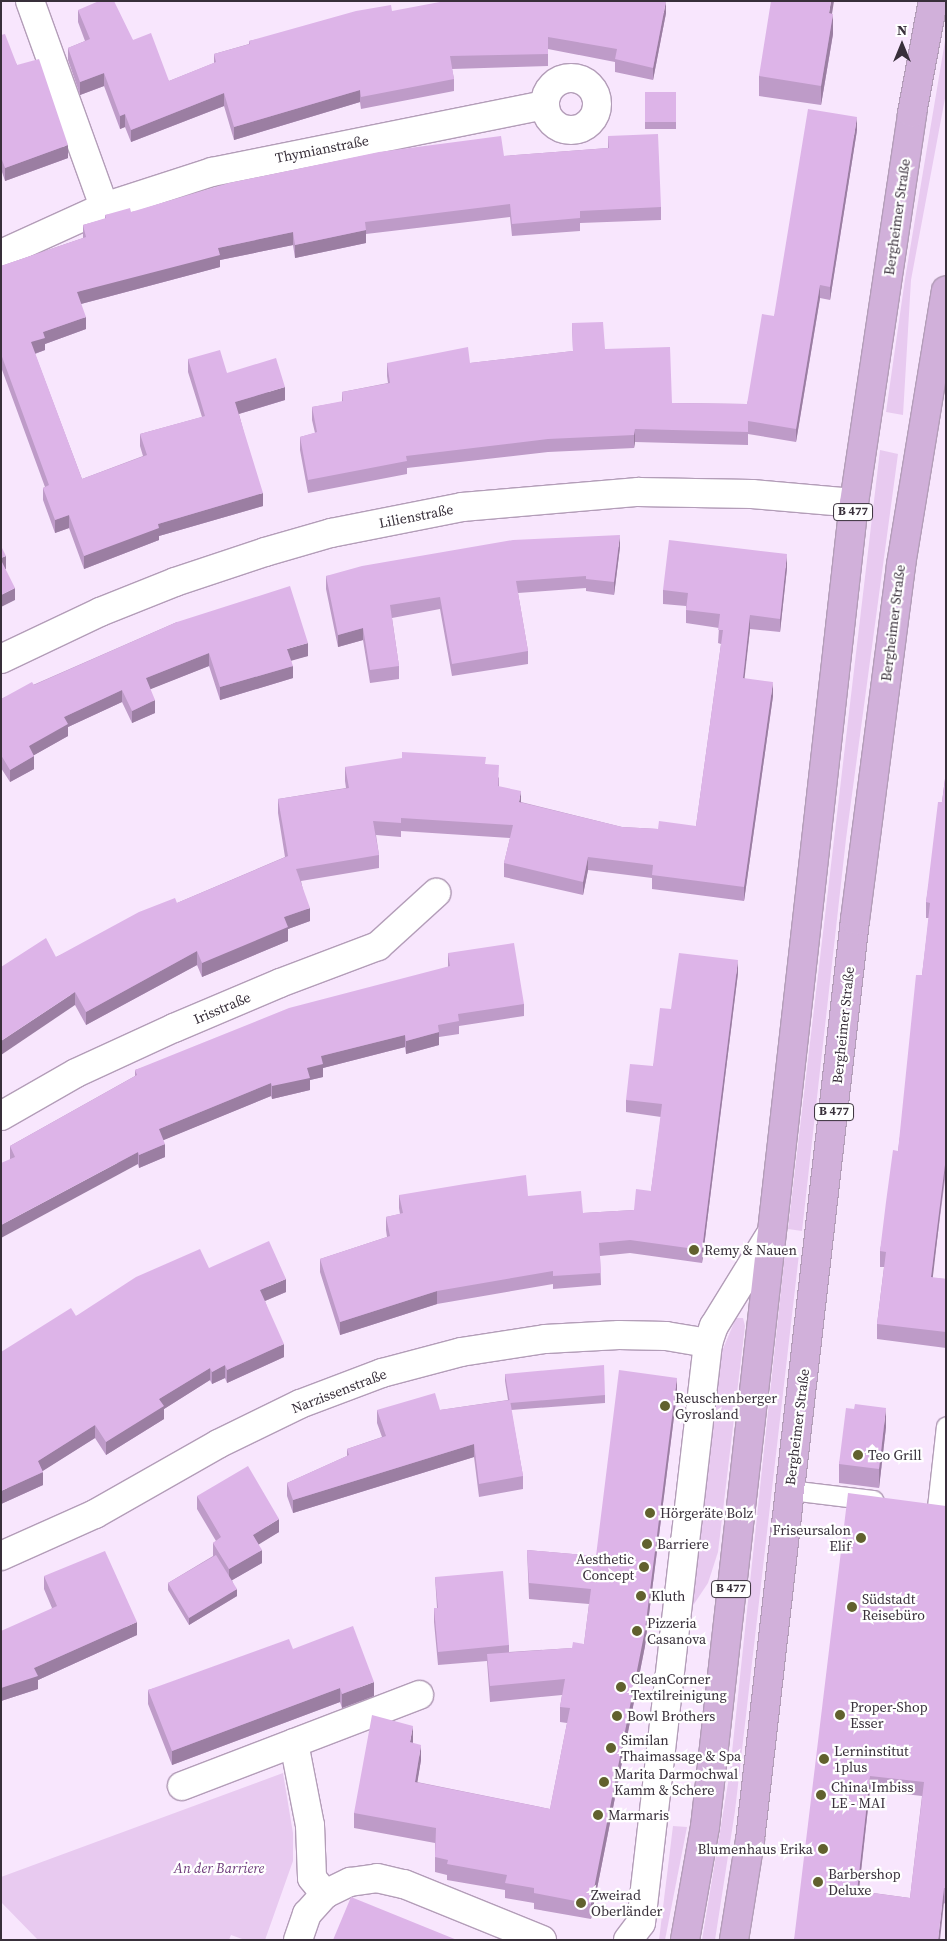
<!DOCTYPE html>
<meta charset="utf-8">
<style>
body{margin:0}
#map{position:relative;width:947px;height:1941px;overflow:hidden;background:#f8e6fd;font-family:"Source Serif 4",serif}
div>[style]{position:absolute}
.green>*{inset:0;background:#e8caf0}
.roads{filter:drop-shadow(1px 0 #b39db8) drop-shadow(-1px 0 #b39db8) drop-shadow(0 1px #b39db8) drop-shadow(0 -1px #b39db8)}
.lane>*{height:19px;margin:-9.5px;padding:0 9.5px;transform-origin:9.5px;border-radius:9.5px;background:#fff}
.street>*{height:28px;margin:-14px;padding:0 14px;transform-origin:14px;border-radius:14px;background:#fff}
.street>.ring{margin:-14px;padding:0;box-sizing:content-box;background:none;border:28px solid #fff;border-radius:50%}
.primary>*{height:28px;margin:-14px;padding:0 14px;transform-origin:14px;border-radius:14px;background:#d1b0da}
.wall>*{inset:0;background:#be9bc8}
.shaded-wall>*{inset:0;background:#9b7ea2}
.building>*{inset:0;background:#ddb4e8}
.dots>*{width:14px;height:14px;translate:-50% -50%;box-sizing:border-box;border:2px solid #fff;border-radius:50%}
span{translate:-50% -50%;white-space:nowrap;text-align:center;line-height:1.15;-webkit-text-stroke:4.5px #fff;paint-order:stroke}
.shield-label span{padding:1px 4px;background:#fff;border:1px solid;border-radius:4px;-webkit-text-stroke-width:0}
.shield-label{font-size:12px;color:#382f3a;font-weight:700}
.street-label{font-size:14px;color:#382f3a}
.poi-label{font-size:14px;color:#382f3a}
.left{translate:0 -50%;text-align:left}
.right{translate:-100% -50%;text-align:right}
.park-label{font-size:14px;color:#6f3d7c;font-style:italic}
.frame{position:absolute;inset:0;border:2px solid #382f3a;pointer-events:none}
.north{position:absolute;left:877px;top:20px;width:50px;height:50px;-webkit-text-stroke:4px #fff;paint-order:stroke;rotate:0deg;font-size:14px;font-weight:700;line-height:20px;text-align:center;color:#382f3a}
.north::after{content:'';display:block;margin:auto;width:18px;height:22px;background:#382f3a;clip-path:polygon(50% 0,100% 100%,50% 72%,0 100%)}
</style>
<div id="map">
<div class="green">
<div style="clip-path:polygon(946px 35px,946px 93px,911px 280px,903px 415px,886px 412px,905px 279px)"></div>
<div style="clip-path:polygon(880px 450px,898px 454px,846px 839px,802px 1231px,788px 1229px)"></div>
<div style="clip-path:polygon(785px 1252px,799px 1254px,735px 1811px,715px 1940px,702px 1940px,730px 1771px)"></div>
<div style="clip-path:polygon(736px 1318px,743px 1318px,745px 1326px,718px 1552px,708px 1583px,686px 1616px,714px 1370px)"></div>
<div style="clip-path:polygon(283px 1773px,293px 1833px,293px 1861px,265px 1940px,245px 1940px,231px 1935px,229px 1940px,38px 1940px,1px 1902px,1px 1877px)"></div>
<div style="clip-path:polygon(673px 1826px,687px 1827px,665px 1940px,659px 1940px)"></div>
</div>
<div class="roads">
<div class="lane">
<div style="left:790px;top:1490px;width:84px;rotate:6.9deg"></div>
<div style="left:937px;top:1507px;width:81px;rotate:-83.7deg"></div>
</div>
<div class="street">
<div style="left:30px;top:1px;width:219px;rotate:70.2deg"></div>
<div class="ring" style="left:545px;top:78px;width:24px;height:24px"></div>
<div style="left:1px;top:254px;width:113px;rotate:-24.5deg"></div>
<div style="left:104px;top:207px;width:114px;rotate:-18deg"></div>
<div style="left:212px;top:172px;width:338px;rotate:-11.4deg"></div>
<div style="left:1px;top:659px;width:110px;rotate:-25.4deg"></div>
<div style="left:100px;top:612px;width:81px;rotate:-21.8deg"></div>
<div style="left:175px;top:582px;width:95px;rotate:-18.4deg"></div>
<div style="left:265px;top:552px;width:69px;rotate:-16.1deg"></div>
<div style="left:331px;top:533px;width:134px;rotate:-11.2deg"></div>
<div style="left:462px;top:507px;width:177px;rotate:-4.9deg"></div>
<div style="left:638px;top:492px;width:114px;rotate:1deg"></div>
<div style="left:752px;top:494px;width:102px;rotate:5deg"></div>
<div style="left:1px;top:1116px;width:86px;rotate:-29.8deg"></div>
<div style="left:76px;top:1073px;width:108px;rotate:-24.7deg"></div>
<div style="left:174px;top:1028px;width:115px;rotate:-23deg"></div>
<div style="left:280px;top:983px;width:105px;rotate:-20.7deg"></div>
<div style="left:378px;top:946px;width:79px;rotate:-42.4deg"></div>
<div style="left:1px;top:1556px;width:103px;rotate:-24.1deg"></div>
<div style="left:95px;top:1514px;width:142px;rotate:-29.6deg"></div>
<div style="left:218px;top:1444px;width:91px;rotate:-26deg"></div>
<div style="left:300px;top:1404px;width:88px;rotate:-20.7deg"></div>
<div style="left:382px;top:1373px;width:82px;rotate:-14.9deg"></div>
<div style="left:461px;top:1352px;width:85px;rotate:-8.8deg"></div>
<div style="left:545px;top:1339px;width:74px;rotate:-3.1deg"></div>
<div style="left:619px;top:1335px;width:47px;rotate:1.2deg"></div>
<div style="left:666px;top:1336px;width:43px;rotate:9.5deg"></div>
<div style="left:294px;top:1743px;width:84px;rotate:79deg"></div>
<div style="left:310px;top:1825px;width:53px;rotate:87.8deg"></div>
<div style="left:312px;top:1878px;width:21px;rotate:51deg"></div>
<div style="left:182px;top:1786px;width:254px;rotate:-21deg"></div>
<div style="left:298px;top:1940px;width:28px;rotate:-71deg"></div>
<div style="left:307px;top:1914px;width:27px;rotate:-48deg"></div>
<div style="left:325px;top:1894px;width:28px;rotate:-26deg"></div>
<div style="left:350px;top:1882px;width:27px;rotate:-8deg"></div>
<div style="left:377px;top:1878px;width:28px;rotate:13deg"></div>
<div style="left:404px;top:1884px;width:149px;rotate:22.1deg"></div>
<div style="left:628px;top:1940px;width:21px;rotate:-53deg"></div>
<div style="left:641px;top:1923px;width:584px;rotate:-83.41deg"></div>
<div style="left:708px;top:1343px;width:18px;rotate:-71deg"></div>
<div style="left:714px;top:1326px;width:105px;rotate:-58.3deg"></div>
</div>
<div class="primary">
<div style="left:685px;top:1940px;width:115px;rotate:-80deg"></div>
<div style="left:705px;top:1827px;width:1332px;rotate:-83.58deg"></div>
<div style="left:854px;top:503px;width:394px;rotate:-81.5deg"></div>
<div style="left:912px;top:113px;width:114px;rotate:-79.4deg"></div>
<div style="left:734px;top:1940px;width:101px;rotate:-80.9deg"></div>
<div style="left:750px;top:1840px;width:926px;rotate:-83.49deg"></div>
<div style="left:855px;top:920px;width:358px;rotate:-82.6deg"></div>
<div style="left:901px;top:565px;width:278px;rotate:-80.7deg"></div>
</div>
</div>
<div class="wall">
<div style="clip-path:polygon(78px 10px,133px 40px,169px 81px,214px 63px,214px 54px,249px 44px,249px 41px,392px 11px,666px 13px,653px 80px,615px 72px,615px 62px,548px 49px,548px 66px,452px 69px,454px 79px,454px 91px,361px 109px,360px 102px,234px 140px,224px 106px,131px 142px,125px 127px,120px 129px,104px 86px,80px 95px,68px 60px,68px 48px,85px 41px,78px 22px)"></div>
<div style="clip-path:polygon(832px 14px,833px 34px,821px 105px,759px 96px,759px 76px)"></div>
<div style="clip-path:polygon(1px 35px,17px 65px,68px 158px,5px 181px,1px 169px)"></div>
<div style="clip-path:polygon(645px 92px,676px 92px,676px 129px,645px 129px)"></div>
<div style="clip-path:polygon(857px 130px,830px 300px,820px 298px,796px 442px,748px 434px,748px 445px,635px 442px,634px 448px,548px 452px,407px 468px,407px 474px,308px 493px,300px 450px,300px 437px,315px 433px,312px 420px,312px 407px,342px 402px,342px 392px,388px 383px,387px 376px,387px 363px,470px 363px,573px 351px,572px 323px,672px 403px,747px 404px,774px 316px)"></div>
<div style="clip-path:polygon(608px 136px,661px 207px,661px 220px,580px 223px,580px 231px,512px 236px,510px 217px,366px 234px,366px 243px,295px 258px,293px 245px,220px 260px,220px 267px,81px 304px,86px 329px,45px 344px,45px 350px,35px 354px,82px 479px,143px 456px,140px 446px,140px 434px,202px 417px,188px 372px,188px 359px,227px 373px,285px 400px,239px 414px,263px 506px,159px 536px,159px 540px,84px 569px,69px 528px,55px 533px,43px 500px,43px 488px,45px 487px,1px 367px,1px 266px,83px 238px,83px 225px,105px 219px,105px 215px,131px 212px,504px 156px,608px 148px)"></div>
<div style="clip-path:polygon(620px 547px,614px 595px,586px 591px,586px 588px,518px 593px,528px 651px,528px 664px,452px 676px,440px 609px,392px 618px,399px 666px,399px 679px,370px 683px,363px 640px,338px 647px,326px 589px,326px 576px)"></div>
<div style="clip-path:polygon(787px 568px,780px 632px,750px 629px,744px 678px,773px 696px,744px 901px,652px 889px,652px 878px,588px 870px,583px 895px,504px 877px,504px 863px,510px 838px,401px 831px,401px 837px,376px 835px,379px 855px,379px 868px,301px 881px,310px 921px,288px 929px,288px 941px,202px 977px,197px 965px,86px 1025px,75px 1005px,56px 957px,177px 903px,285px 857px,278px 813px,278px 799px,346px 788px,345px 781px,345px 767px,486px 764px,499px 778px,499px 787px,521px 802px,622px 827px,658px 829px,696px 826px,721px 644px,718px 643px,719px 628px,686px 623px,686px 606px,663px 604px,663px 590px)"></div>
<div style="clip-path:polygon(177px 622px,308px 656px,291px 660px,293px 678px,220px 700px,209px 666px,150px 689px,155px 713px,132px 723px,122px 702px,68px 727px,68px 736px,34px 755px,34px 769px,10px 782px,1px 768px,1px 699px)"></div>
<div style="clip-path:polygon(946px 771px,946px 1172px,932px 1278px,946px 1279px,946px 1348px,877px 1339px,877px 1324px,884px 1267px,880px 1267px,880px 1251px,898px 1151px,922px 975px,929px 918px,926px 918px,926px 902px,942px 802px)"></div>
<div style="clip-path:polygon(448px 953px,524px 1004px,524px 1016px,459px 1026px,459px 1034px,439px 1037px,439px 1045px,406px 1054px,405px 1047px,323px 1068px,323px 1077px,310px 1080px,310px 1090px,272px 1099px,271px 1096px,163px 1140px,165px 1157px,139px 1168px,138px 1164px,10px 1159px,10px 1146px,135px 1076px,135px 1070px,448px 967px)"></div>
<div style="clip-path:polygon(738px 973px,702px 1263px,630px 1253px,600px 1256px,601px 1285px,553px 1289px,553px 1284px,437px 1304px,340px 1335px,320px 1272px,320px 1259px,387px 1237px,386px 1230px,386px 1217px,400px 1214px,399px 1208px,399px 1195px,528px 1196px,583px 1213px,634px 1210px,651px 1191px,661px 1117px,626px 1112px,626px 1100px,653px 1066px,671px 1009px)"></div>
<div style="clip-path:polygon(209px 1268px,286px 1292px,265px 1301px,284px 1357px,227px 1383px,225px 1378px,212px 1384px,210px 1380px,164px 1409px,164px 1419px,106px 1455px,95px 1438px,42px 1471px,43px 1485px,1px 1504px,76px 1316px)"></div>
<div style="clip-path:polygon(505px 1374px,605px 1395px,605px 1403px,511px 1410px,523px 1476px,523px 1489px,479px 1497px,474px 1457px,293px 1513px,287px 1496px,287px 1483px,347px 1456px,347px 1449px,382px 1437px,377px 1423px,377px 1410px,440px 1410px,508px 1400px,505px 1381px)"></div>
<div style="clip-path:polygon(677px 1393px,645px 1646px,591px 1919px,534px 1909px,534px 1903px,505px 1898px,505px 1890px,447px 1880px,447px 1875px,435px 1872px,435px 1843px,354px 1828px,354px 1813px,412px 1743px,421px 1760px,417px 1782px,550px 1809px,567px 1723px,560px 1722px,560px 1707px,562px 1695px,490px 1702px,487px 1661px,438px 1665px,434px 1622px,434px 1608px,437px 1608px,435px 1577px,509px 1645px,509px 1652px,572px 1648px,584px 1644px,589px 1604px,529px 1599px,527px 1550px,596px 1556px)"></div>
<div style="clip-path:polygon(854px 1409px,886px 1427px,879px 1488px,839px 1483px,839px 1464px)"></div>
<div style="clip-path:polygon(197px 1496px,279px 1532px,258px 1544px,262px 1563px,232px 1580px,237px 1596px,189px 1625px,168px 1590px,168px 1583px,213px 1556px,213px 1543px,216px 1541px,197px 1509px)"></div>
<div style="clip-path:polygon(evenodd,946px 1506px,946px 1903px,794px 1940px,946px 1506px,870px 1790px,922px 1796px,910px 1898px,859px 1891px,870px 1790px)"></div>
<div style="clip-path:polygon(44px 1576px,137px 1635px,38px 1680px,38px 1689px,1px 1701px,52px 1608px,44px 1589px)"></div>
<div style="clip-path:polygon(293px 1649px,374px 1696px,342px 1708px,340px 1702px,172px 1765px,148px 1704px,148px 1690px)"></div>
</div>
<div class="shaded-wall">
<div style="clip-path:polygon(666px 1px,666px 13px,653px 80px,653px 68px)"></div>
<div style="clip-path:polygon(831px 1px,834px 1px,829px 33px,829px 13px)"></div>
<div style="clip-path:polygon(833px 14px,833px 34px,821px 105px,821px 86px)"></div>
<div style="clip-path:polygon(104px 73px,104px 86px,80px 95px,80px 82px)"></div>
<div style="clip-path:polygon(360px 90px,360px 102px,234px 140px,234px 127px)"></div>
<div style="clip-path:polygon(224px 93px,224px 106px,131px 142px,131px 130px)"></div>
<div style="clip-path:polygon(125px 114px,125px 127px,120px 129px,120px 116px)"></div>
<div style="clip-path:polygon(857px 117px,857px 130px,830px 300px,830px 287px)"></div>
<div style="clip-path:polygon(68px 145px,68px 158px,5px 181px,5px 168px)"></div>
<div style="clip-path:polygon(366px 230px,366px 243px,295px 258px,295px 245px)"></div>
<div style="clip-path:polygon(293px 232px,293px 245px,220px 260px,220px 267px,77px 305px,77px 292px,218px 248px)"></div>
<div style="clip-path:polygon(820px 285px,820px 298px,796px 442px,796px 429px)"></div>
<div style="clip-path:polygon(86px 317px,86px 329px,45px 344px,45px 350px,31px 355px,31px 342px,43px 332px)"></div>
<div style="clip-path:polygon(285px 387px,285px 400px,235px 415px,235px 402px)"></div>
<div style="clip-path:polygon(635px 429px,635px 442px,634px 448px,634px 435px)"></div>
<div style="clip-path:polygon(263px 493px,263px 506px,159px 536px,159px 540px,84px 569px,84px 556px,158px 524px)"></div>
<div style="clip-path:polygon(69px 515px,69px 528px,55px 533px,55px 520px)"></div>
<div style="clip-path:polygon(620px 535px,620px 547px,614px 595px,614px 582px)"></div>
<div style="clip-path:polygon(787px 554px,787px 568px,780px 632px,780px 619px)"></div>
<div style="clip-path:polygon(6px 556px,6px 569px,1px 570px,1px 558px)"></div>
<div style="clip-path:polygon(15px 588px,15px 600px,1px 607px,1px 595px)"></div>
<div style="clip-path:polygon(750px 615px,750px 629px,743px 692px,743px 678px)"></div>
<div style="clip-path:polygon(363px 628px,363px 640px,338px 647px,338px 635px)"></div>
<div style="clip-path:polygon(308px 643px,308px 656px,287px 662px,287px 649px)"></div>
<div style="clip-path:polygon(209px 653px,209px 666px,146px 691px,146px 678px)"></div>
<div style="clip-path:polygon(293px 666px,293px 678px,220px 700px,220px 687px)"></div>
<div style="clip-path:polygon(773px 682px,773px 696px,744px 901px,744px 887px)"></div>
<div style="clip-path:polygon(122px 690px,122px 702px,68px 727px,68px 736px,29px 758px,29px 746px,64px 717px)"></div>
<div style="clip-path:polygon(155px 700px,155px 713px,132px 723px,132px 711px)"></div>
<div style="clip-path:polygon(34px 756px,34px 769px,10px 782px,10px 770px)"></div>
<div style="clip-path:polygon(521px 791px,521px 804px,519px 802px)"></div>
<div style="clip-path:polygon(588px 857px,588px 870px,583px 895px,583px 882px)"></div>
<div style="clip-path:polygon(310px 908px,310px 921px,288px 929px,288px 941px,202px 977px,202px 963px,284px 917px)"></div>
<div style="clip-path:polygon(197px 951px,197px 965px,86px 1025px,86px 1012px)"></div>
<div style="clip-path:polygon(738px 960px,738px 973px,702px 1263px,702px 1250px)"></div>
<div style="clip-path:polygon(75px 992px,75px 1005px,1px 1055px,1px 1041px)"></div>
<div style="clip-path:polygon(439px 1032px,439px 1045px,406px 1054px,406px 1041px)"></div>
<div style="clip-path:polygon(405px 1035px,405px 1047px,323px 1068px,323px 1077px,310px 1080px,310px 1090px,272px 1099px,272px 1086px,307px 1068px,321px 1056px)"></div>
<div style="clip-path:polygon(271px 1083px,271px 1096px,159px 1142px,159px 1129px)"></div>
<div style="clip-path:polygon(165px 1144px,165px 1157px,139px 1168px,139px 1155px)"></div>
<div style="clip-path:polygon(138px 1152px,138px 1164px,1px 1238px,1px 1225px)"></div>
<div style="clip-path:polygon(945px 1157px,945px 1172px,931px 1293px,931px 1277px)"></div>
<div style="clip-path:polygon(286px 1279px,286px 1292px,260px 1303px,260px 1290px)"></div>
<div style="clip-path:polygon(437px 1291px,437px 1304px,340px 1335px,340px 1322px)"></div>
<div style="clip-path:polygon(284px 1344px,284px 1357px,227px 1383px,227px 1370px)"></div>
<div style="clip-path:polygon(225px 1365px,225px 1378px,212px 1384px,212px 1372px)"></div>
<div style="clip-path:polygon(210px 1368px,210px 1380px,164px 1409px,164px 1419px,106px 1455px,106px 1442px,159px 1399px)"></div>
<div style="clip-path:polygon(677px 1378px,677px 1393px,645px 1646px,591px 1919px,591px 1904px)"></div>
<div style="clip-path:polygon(886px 1408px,886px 1427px,879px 1488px,879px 1469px)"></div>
<div style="clip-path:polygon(95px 1425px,95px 1438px,38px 1474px,38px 1461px)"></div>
<div style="clip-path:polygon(474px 1444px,474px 1457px,293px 1513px,293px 1500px)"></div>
<div style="clip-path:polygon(43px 1472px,43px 1485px,1px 1504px,1px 1491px)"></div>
<div style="clip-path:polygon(279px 1519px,279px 1532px,253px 1548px,253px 1535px)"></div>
<div style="clip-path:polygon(262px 1550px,262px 1563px,229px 1582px,229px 1569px)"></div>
<div style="clip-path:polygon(237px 1589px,237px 1596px,189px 1625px,189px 1618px)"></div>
<div style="clip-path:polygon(137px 1622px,137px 1635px,38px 1680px,38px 1689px,1px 1701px,1px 1688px,34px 1668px)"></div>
<div style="clip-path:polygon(374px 1682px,374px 1696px,342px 1708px,342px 1694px)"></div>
<div style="clip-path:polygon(340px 1688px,340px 1702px,172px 1765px,172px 1751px)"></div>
<div style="clip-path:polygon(413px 1726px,413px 1742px,410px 1758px,410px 1742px)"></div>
<div style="clip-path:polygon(421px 1745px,421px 1760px,415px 1797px,415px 1782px)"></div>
<div style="clip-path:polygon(870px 1776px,870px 1790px,857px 1906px,857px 1891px)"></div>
<div style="clip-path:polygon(944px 1888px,944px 1902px,940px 1940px,938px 1940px)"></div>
</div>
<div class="building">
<div style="clip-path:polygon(99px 1px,114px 1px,133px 40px,151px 33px,169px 81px,216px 62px,214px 54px,250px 44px,249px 41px,356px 11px,391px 5px,392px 11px,445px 1px,666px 1px,653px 68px,615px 59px,617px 49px,548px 37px,548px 54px,450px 56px,454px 79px,361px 97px,360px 90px,234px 127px,224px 93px,131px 130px,125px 114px,120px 116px,104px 73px,80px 82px,68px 48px,90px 39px,78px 10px)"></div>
<div style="clip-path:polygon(771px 1px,831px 1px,829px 13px,833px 14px,821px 86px,759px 76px)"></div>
<div style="clip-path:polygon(5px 34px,17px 65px,39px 59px,68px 145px,5px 168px,1px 157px,1px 35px)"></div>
<div style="clip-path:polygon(645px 92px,676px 92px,676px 122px,645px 122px)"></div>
<div style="clip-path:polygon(808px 109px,857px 117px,830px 287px,820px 285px,796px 429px,748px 421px,748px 432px,635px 429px,634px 435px,548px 439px,406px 456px,407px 461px,308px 480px,300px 437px,317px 432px,312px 407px,343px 401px,342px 392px,390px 383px,387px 363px,468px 347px,470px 363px,573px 351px,572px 323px,603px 322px,605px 349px,670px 347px,672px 403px,747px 404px,762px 314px,774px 316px)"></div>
<div style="clip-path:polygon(658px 134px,661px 207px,580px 211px,580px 218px,512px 224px,510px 204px,365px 222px,366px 230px,295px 245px,293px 232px,218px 248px,220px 255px,77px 292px,86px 317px,43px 332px,45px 338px,31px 342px,82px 479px,147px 455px,140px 434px,205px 416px,188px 359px,220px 350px,227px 373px,276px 358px,285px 387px,235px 402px,263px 493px,158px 524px,159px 528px,84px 556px,69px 515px,55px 520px,43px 488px,49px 485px,1px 354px,1px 266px,86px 237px,83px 225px,106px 218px,105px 215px,130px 208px,131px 212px,229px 183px,379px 152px,501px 136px,504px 156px,609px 148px,608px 136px)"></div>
<div style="clip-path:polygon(620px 535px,614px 582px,586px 579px,586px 576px,516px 581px,528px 651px,452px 664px,440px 597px,390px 605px,399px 666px,370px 670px,363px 628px,338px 635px,326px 576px,362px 566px,513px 540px)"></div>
<div style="clip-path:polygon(669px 540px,787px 554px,780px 619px,750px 615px,743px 678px,773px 682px,744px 887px,652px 875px,653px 865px,588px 857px,583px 882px,504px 863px,513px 825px,401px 818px,401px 823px,373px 821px,379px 855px,296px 869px,310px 908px,284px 917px,288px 927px,202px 963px,197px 951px,86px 1012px,75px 992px,1px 1041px,1px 967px,46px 938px,56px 957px,139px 912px,175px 898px,177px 903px,288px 856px,278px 799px,349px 788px,345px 767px,402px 758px,402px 752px,486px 757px,485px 764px,499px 765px,498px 786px,521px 791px,519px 802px,622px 827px,658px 829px,659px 821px,696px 826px,723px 630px,718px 630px,720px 614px,686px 610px,688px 593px,663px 590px)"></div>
<div style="clip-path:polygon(1px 546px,6px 556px,1px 558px)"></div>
<div style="clip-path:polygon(1px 560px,15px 588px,1px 595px)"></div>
<div style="clip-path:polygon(290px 586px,308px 643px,287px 649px,293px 666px,220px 687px,209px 653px,146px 678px,155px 700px,132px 711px,122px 690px,64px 717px,68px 724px,29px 746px,34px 756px,10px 770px,1px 755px,1px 699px,32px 682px,34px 685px,177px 622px)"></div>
<div style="clip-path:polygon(946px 771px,946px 1157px,931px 1277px,946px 1279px,946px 1332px,877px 1324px,886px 1252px,880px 1251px,886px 1202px,893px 1150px,898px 1151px,916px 975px,922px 975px,930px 903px,926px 902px,938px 802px,942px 802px)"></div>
<div style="clip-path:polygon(514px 943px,524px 1004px,458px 1014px,459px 1021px,438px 1025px,439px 1032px,406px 1041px,405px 1035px,321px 1056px,323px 1064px,307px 1068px,310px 1078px,272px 1086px,271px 1083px,159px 1129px,165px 1144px,139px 1155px,138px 1152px,1px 1225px,1px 1163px,15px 1157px,10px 1146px,137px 1075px,135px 1070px,289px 1008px,450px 966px,448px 953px)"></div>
<div style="clip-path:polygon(679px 953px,738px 960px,702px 1250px,630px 1240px,599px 1243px,601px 1273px,553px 1276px,553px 1271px,437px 1291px,340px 1322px,320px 1259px,390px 1236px,386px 1217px,403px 1213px,399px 1195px,465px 1184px,526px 1175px,528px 1196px,581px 1191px,583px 1213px,634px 1210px,636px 1189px,651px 1191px,662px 1104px,626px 1100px,630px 1064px,653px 1066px,660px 1008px,671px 1009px)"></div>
<div style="clip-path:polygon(269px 1241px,286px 1279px,260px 1290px,284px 1344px,227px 1370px,225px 1365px,212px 1372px,210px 1368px,159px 1399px,164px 1406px,106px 1442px,95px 1425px,38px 1461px,43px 1472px,1px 1491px,1px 1352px,71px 1308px,76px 1316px,136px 1277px,200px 1249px,209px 1268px)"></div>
<div style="clip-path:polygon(604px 1365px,605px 1395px,510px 1403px,505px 1374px)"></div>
<div style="clip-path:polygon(619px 1370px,677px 1378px,645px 1630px,591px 1904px,534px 1893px,534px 1888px,505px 1883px,507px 1875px,447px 1864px,448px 1860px,435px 1857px,436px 1828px,354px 1813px,372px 1715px,413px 1726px,410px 1742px,421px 1745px,415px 1782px,550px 1809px,570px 1708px,560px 1707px,565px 1679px,490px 1686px,487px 1654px,572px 1648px,573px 1642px,584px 1644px,591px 1589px,529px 1583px,527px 1550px,596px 1556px)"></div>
<div style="clip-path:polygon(435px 1393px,440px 1410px,510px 1400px,523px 1476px,479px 1484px,474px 1444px,293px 1500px,287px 1483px,349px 1455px,347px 1449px,386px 1436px,377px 1410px)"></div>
<div style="clip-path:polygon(855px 1404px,886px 1408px,879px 1469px,839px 1464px,846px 1408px,854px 1409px)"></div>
<div style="clip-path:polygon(248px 1466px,279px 1519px,253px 1535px,262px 1550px,229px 1569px,213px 1543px,221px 1537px,197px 1496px)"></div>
<div style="clip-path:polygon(evenodd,848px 1493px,946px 1506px,946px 1888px,944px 1888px,938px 1940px,794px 1940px,848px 1493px,870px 1776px,924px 1782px,910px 1898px,857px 1891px,870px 1776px)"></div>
<div style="clip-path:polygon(105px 1551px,137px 1622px,34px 1668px,38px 1676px,1px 1688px,1px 1631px,57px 1606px,44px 1576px)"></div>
<div style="clip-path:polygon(216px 1555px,237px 1589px,189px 1618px,168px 1583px)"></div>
<div style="clip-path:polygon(503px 1571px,509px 1645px,438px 1652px,434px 1608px,438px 1608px,435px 1577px)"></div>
<div style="clip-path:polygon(353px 1626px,374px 1682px,342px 1694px,340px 1688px,172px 1751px,148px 1690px,289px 1639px,293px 1649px)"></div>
<div style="clip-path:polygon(351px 1897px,457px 1940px,333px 1940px)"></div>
</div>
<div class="dots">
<div style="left:694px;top:1250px;background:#61612e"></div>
<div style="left:665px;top:1406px;background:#61612e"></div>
<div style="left:858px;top:1455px;background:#61612e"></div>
<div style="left:650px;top:1513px;background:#61612e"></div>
<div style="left:861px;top:1538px;background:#61612e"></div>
<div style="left:647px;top:1544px;background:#61612e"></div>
<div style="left:644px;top:1567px;background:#61612e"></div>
<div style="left:641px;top:1596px;background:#61612e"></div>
<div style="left:852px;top:1607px;background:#61612e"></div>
<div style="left:637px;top:1631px;background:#61612e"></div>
<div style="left:621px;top:1687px;background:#61612e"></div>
<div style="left:840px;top:1715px;background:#61612e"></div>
<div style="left:617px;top:1716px;background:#61612e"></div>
<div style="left:611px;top:1748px;background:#61612e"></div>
<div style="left:824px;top:1759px;background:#61612e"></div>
<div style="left:604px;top:1782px;background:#61612e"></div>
<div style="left:821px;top:1795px;background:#61612e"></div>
<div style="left:598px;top:1815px;background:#61612e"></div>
<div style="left:823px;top:1849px;background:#61612e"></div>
<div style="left:818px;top:1882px;background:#61612e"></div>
<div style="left:581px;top:1903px;background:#61612e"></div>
</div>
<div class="shield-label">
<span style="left:853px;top:512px">B 477</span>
<span style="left:834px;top:1112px">B 477</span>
<span style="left:731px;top:1589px">B 477</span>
</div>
<div class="street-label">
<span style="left:322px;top:149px;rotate:-11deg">Thymianstraße</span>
<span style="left:897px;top:217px;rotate:-82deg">Bergheimer Straße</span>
<span style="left:416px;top:516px;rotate:-11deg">Lilienstraße</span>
<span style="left:893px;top:623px;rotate:-83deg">Bergheimer Straße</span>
<span style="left:222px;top:1008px;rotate:-23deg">Irisstraße</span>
<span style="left:843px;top:1025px;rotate:-84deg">Bergheimer Straße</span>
<span style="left:339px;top:1391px;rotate:-21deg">Narzissenstraße</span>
<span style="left:797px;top:1427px;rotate:-83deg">Bergheimer Straße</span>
</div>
<div class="poi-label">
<span class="left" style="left:704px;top:1250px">Remy &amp; Nauen</span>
<span class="left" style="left:675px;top:1406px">Reuschenberger<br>Gyrosland</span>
<span class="left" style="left:868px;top:1455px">Teo Grill</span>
<span class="left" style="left:660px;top:1513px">Hörgeräte Bolz</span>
<span class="right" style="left:851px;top:1538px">Friseursalon<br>Elif</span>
<span class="left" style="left:657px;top:1544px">Barriere</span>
<span class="right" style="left:634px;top:1567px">Aesthetic<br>Concept</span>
<span class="left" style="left:651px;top:1596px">Kluth</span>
<span class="left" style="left:862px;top:1607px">Südstadt<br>Reisebüro</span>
<span class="left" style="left:647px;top:1631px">Pizzeria<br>Casanova</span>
<span class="left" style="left:631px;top:1687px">CleanCorner<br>Textilreinigung</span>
<span class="left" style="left:850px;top:1715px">Proper-Shop<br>Esser</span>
<span class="left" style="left:627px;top:1716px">Bowl Brothers</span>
<span class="left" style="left:621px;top:1748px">Similan<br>Thaimassage &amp; Spa</span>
<span class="left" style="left:834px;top:1759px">Lerninstitut<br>1plus</span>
<span class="left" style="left:614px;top:1782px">Marita Darmochwal<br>Kamm &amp; Schere</span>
<span class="left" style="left:831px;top:1795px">China Imbiss<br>LE - MAI</span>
<span class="left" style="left:608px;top:1815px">Marmaris</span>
<span class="right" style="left:813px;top:1849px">Blumenhaus Erika</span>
<span class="left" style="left:828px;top:1882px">Barbershop<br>Deluxe</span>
<span class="left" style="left:591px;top:1903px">Zweirad<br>Oberländer</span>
</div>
<div class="park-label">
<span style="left:219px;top:1868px">An der Barriere</span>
</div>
<div class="frame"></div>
<div class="north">N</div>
</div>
